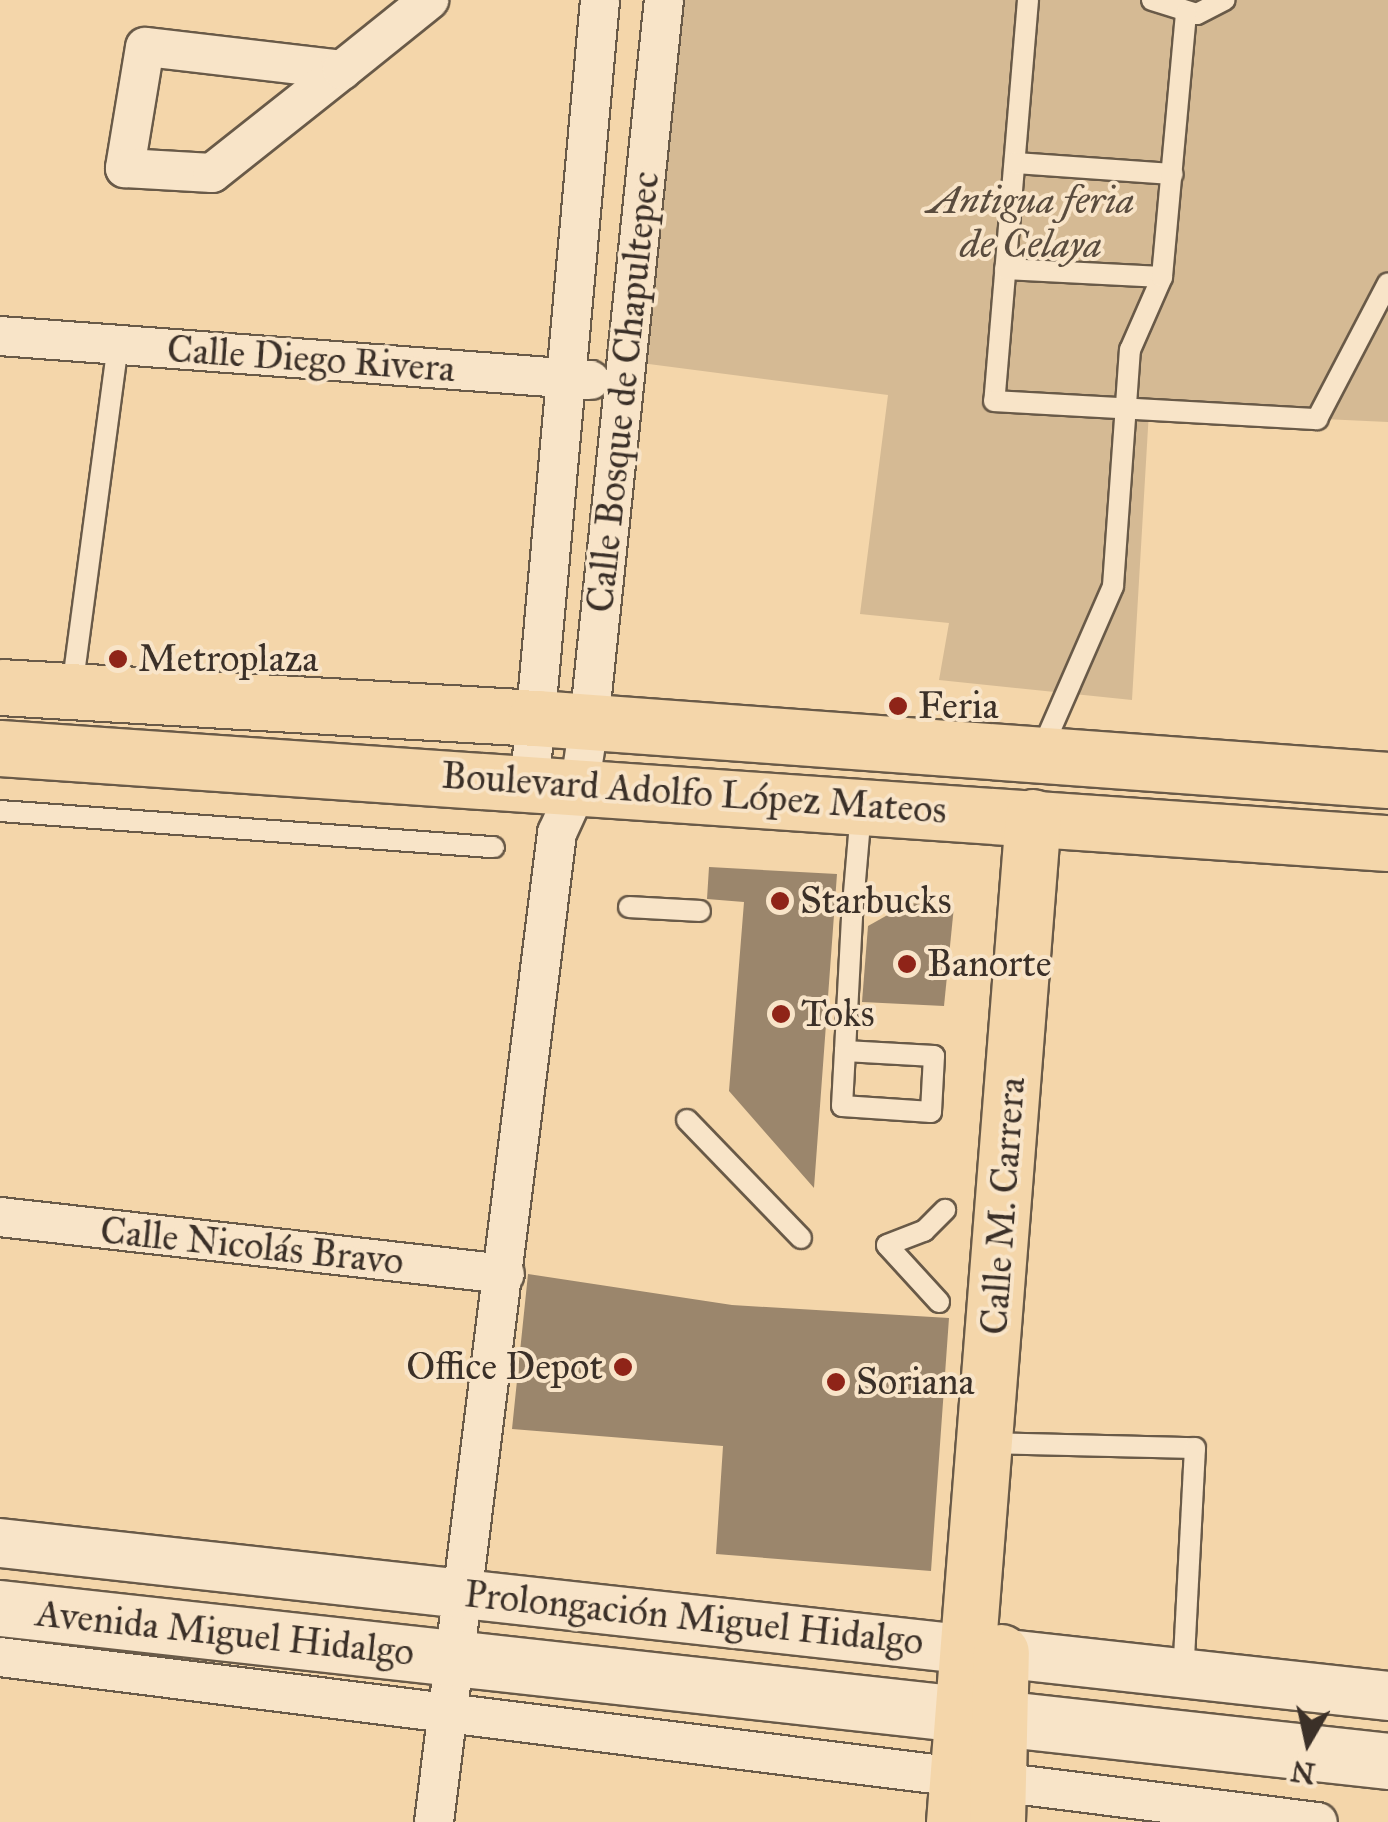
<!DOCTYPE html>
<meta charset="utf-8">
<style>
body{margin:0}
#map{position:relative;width:1388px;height:1822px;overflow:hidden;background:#f4d6aa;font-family:"IM FELL Great Primer",serif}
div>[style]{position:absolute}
.green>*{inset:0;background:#d5ba94}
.building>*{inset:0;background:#9b866c}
.roads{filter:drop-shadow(2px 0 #695a48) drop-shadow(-2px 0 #695a48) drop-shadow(0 2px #695a48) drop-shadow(0 -2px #695a48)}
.service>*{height:20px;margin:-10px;padding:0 10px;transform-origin:10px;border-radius:10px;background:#f8e4c8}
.minor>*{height:38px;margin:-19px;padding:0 19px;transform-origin:19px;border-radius:19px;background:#f8e4c8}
.tertiary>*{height:48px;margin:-24px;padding:0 24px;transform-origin:24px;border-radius:24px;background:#f8e4c8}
.secondary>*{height:55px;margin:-27.5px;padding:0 27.5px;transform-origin:27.5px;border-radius:27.5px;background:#f8e4c8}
.primary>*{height:55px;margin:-27.5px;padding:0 27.5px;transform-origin:27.5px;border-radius:27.5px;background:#f4d6aa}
.dots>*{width:28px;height:28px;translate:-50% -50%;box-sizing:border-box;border:5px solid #f8e4c8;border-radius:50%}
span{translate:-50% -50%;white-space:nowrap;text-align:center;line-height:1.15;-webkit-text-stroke:8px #f8e4c8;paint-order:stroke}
.park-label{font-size:38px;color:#5a4c3e;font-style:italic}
.street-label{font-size:38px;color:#3b3028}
.poi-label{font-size:38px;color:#3b3028}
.left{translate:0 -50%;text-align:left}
.right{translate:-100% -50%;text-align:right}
.north{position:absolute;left:1258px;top:1692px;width:100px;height:100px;-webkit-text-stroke:8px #f8e4c8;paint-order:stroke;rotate:189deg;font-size:28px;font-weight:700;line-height:40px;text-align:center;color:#3b3028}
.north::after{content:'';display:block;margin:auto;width:35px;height:45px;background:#3b3028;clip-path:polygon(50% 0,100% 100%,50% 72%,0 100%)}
</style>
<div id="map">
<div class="green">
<div style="clip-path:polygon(673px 0,1388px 0,1388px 422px,1149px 411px,1132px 700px,939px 680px,949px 623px,860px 614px,888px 395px,641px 363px)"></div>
</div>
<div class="building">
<div style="clip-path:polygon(709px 867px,837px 874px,814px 1188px,729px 1091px,744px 902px,707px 899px)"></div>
<div style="clip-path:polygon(909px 903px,954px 906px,944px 1006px,862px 1002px,868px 926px)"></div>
<div style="clip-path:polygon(528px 1274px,732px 1305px,949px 1318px,931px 1571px,716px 1554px,723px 1446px,512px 1429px)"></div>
</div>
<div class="roads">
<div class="service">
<div style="left:1028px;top:0;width:402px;rotate:94.8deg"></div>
<div style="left:994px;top:401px;width:324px;rotate:3.2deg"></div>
<div style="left:1317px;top:419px;width:153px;rotate:-62.4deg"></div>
<div style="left:1152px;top:0;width:47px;rotate:17.3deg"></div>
<div style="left:1197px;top:14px;width:31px;rotate:-27deg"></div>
<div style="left:1015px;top:163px;width:158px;rotate:4deg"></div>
<div style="left:1005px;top:269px;width:157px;rotate:2.9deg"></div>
<div style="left:72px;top:689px;width:348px;rotate:-82.4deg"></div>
<div style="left:1041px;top:751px;width:180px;rotate:-66.4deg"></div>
<div style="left:1113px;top:586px;width:237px;rotate:-85.9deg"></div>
<div style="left:1130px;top:350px;width:80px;rotate:-66.3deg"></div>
<div style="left:1162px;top:277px;width:264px;rotate:-84.8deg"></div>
<div style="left:0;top:811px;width:495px;rotate:4.2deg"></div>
<div style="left:629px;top:907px;width:71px;rotate:3.2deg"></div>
<div style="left:845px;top:1051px;width:89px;rotate:3.2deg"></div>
<div style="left:934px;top:1056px;width:56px;rotate:93.1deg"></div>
<div style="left:931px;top:1112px;width:89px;rotate:-176.1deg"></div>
<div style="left:842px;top:1106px;width:55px;rotate:-86.9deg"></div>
<div style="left:845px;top:1051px;width:135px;rotate:-87deg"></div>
<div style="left:852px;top:916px;width:105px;rotate:-85.1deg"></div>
<div style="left:687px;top:1120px;width:164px;rotate:46deg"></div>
<div style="left:939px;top:1302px;width:77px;rotate:-132.4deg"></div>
<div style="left:887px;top:1245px;width:40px;rotate:-21deg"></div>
<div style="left:924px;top:1231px;width:30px;rotate:-45deg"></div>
<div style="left:985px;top:1443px;width:210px;rotate:1.4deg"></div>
<div style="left:1195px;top:1448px;width:226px;rotate:93deg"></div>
</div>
<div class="minor">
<div style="left:342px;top:70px;width:198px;rotate:-173.3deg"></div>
<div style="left:145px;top:47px;width:123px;rotate:99.4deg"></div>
<div style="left:125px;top:168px;width:87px;rotate:3.3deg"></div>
<div style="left:212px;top:173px;width:166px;rotate:-38.4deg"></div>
<div style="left:342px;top:70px;width:112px;rotate:-38.8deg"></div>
<div style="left:0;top:336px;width:592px;rotate:4.27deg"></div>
<div style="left:530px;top:780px;width:783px;rotate:-84.87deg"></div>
<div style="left:0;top:1217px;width:508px;rotate:6.44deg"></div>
<div style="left:0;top:1657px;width:1328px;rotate:7.14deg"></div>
<div style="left:434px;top:1822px;width:997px;rotate:-82.91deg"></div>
<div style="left:557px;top:833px;width:55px;rotate:-65.3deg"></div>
<div style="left:580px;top:783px;width:60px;rotate:-81.3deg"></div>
<div style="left:589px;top:724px;width:728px;rotate:-84.09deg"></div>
</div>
<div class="tertiary">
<div style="left:0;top:1543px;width:1396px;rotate:6.29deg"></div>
</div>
<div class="secondary">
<div style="left:0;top:1608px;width:1396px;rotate:6.29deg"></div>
</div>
<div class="primary">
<div style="left:0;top:687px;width:537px;rotate:3.31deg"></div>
<div style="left:536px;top:718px;width:854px;rotate:4.16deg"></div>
<div style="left:0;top:748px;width:1391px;rotate:3.92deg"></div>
<div style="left:954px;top:1822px;width:1008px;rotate:-85.51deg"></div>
<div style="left:997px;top:1822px;width:170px;rotate:-88.7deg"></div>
</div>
</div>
<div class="dots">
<div style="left:118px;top:659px;background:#8f2418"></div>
<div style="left:898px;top:706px;background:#8f2418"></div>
<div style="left:780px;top:901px;background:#8f2418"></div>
<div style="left:907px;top:964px;background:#8f2418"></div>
<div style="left:781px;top:1014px;background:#8f2418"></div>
<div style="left:623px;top:1367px;background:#8f2418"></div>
<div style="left:836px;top:1382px;background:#8f2418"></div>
</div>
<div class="park-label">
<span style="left:1031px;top:223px">Antigua feria<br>de Celaya</span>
</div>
<div class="street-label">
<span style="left:311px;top:359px;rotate:4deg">Calle Diego Rivera</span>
<span style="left:623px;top:392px;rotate:-84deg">Calle Bosque de Chapultepec</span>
<span style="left:694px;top:793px;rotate:4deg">Boulevard Adolfo López Mateos</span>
<span style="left:1003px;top:1206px;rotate:-86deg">Calle M. Carrera</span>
<span style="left:252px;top:1246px;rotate:6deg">Calle Nicolás Bravo</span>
<span style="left:694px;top:1618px;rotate:6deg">Prolongación Miguel Hidalgo</span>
<span style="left:225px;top:1633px;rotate:6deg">Avenida Miguel Hidalgo</span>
</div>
<div class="poi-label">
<span class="left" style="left:138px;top:659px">Metroplaza</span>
<span class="left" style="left:918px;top:706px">Feria</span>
<span class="left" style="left:800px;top:901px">Starbucks</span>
<span class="left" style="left:927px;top:964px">Banorte</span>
<span class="left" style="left:801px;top:1014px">Toks</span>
<span class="right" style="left:603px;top:1367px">Office Depot</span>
<span class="left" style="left:856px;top:1382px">Soriana</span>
</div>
<div class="north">N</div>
</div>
